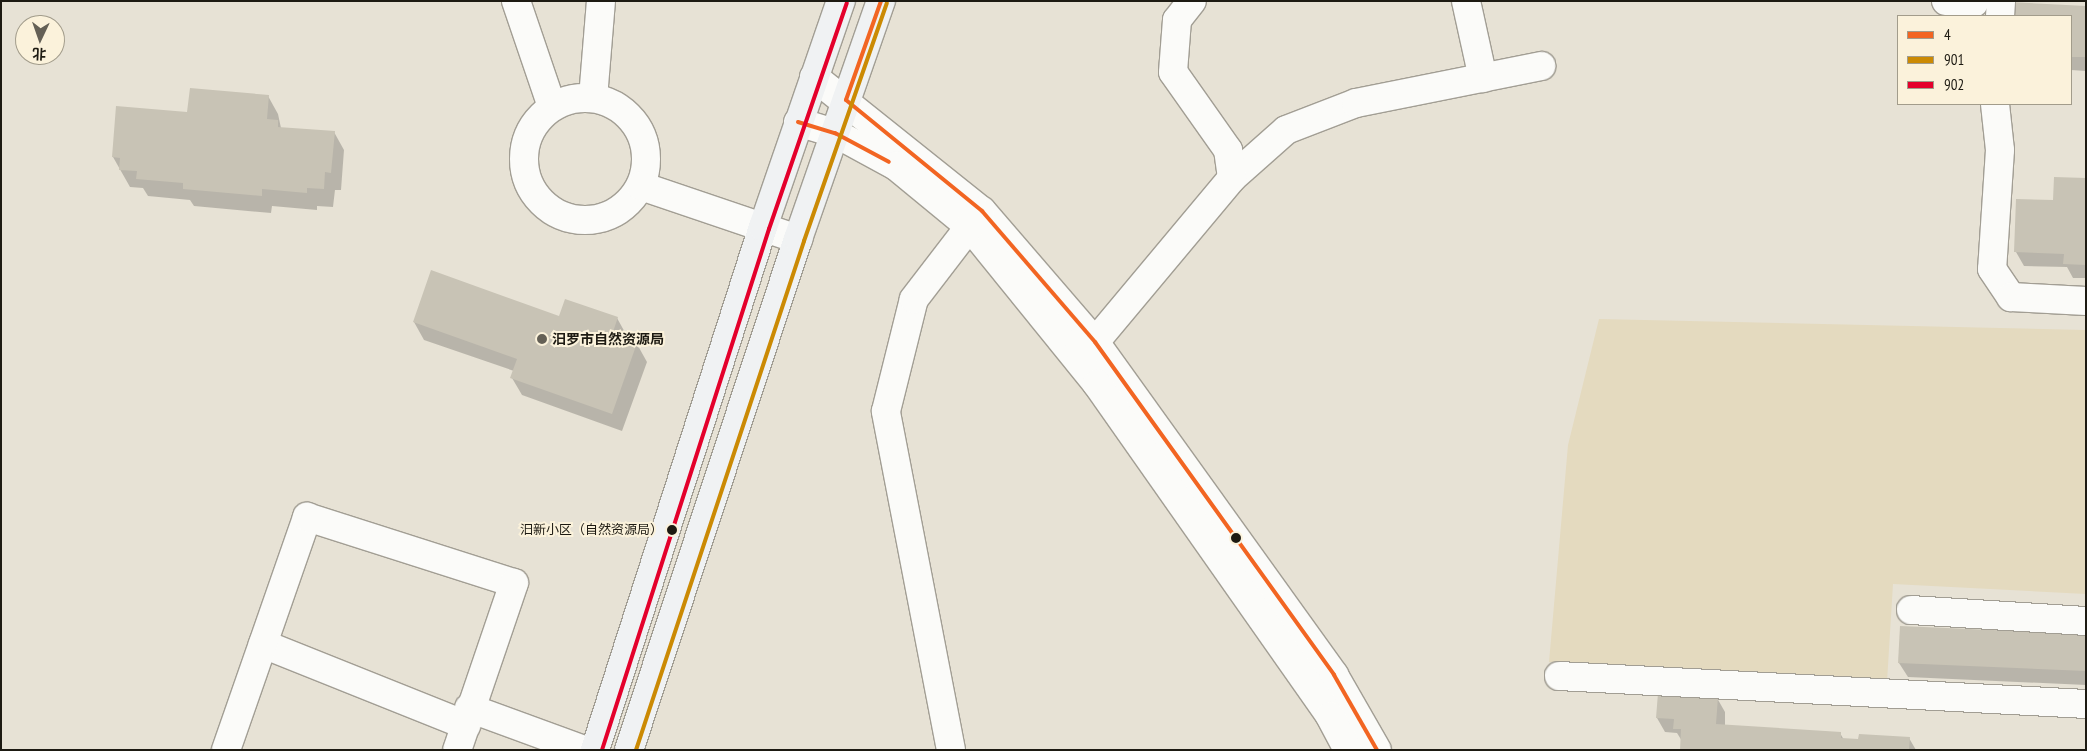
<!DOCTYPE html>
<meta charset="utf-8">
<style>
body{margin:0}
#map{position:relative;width:2087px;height:751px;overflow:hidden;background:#e7e2d5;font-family:"PT Sans Narrow","Noto Sans SC",sans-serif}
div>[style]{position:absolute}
.green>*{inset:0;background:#e4dabf}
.shadow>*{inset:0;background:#0003}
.building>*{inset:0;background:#c8c3b5}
.roads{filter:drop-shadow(1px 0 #a29e94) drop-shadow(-1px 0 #a29e94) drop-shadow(0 1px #a29e94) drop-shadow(0 -1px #a29e94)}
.minor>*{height:28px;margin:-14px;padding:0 14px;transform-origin:14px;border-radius:14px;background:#fbfbf9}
.minor>.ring{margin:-14px;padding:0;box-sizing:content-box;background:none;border:28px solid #fbfbf9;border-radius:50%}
.major>*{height:28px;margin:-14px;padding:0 14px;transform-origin:14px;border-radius:14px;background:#f0f2f3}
.bus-1>*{height:4px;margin:-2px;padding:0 2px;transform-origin:2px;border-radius:2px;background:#f26522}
.bus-2>*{height:4px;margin:-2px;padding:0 2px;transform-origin:2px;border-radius:2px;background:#cb8a04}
.bus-3>*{height:4px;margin:-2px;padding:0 2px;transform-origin:2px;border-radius:2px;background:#e4002b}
.dots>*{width:14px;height:14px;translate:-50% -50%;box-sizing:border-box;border:2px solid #fbf2db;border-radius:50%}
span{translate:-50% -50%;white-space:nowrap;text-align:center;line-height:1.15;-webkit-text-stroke:4px #fbf2db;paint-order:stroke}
.bus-label{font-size:13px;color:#1d1a12}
.right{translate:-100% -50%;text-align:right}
.poi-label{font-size:14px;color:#1d1a12;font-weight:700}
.left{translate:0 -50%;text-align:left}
.frame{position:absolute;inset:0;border:2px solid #1d1a12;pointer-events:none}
.legend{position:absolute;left:1897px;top:15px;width:175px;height:90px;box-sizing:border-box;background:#fbf2db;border:1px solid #a29c8b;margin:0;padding:6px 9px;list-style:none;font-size:15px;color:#1d1a12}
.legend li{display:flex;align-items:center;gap:10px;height:25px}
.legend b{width:25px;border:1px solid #a29c8b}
.north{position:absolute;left:15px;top:15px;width:50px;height:50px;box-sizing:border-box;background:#fbf2db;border:1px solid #a29c8b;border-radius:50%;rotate:183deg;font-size:14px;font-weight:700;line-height:20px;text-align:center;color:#1d1a12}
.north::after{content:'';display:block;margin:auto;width:18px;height:22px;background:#646056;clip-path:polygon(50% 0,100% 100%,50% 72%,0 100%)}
</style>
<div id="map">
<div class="green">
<div style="clip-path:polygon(1599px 319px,2086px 330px,2086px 594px,1893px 584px,1887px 682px,1549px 662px,1568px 445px)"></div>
</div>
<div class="shadow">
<div style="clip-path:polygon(2086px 8px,2086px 71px,2071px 70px,2071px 16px,2009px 16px)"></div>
<div style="clip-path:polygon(268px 96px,278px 114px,281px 128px,334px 132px,344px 150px,341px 190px,335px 190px,333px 207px,317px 206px,317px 210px,272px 206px,271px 213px,194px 206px,190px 200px,148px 196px,143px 188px,130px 187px,113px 157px,189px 113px)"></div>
<div style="clip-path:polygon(2086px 179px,2086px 278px,2073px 278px,2067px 267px,2024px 266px,2016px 252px,2055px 201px)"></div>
<div style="clip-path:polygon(559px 317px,617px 318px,627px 336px,626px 341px,637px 344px,647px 362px,622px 431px,522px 395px,512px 378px,514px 371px,424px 340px,414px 322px)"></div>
<div style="clip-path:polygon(2086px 636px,2086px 685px,1908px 677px,1899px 663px)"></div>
<div style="clip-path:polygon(1717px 698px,1725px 712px,1725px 726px,1840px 733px,1844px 740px,1909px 738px,1916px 750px,1681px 750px,1682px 741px,1677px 733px,1665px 732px,1657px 718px)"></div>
</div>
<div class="building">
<div style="clip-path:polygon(2009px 2px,2086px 6px,2086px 57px,2071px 57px,2071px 16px,2008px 16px)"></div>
<div style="clip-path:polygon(190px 88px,269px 95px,267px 119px,278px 120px,278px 127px,335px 131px,331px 173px,325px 172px,324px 189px,307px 188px,307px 193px,262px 189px,262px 196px,183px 189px,183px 183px,136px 179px,137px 171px,119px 170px,120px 158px,112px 157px,116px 106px,187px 112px)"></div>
<div style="clip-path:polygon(2054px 177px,2086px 178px,2086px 265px,2063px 264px,2064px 254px,2014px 252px,2016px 199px,2053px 200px)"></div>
<div style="clip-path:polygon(431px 270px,559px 316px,565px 299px,618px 317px,612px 335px,637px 343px,612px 414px,510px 378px,517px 359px,413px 322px)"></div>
<div style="clip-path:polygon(1900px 626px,2086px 634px,2086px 671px,1898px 663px)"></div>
<div style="clip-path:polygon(1658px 693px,1718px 697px,1716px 724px,1841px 732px,1841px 738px,1858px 739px,1859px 734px,1910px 737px,1909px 750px,1680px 750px,1681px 729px,1673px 729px,1674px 719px,1656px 718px)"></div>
</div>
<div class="roads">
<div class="minor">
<div style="left:516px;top:1px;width:112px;rotate:71.2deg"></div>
<div style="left:1466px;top:1px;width:79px;rotate:77.6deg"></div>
<div style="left:1946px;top:1px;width:28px;rotate:4deg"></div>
<div style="left:2000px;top:16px;width:15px;rotate:-86deg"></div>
<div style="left:814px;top:77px;width:215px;rotate:38.6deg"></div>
<div style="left:982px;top:211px;width:173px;rotate:49.2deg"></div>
<div style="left:1095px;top:342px;width:410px;rotate:54.3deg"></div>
<div style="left:1334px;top:675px;width:86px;rotate:60.2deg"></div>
<div class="ring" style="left:524px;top:98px;width:94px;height:94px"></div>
<div style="left:593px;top:98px;width:97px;rotate:-85.3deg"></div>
<div style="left:1995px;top:104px;width:46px;rotate:83.8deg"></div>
<div style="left:2000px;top:150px;width:119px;rotate:93.8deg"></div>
<div style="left:1992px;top:269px;width:34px;rotate:56deg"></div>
<div style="left:2011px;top:297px;width:75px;rotate:3.1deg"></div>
<div style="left:798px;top:122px;width:39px;rotate:17deg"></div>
<div style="left:835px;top:133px;width:69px;rotate:28.4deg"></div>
<div style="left:896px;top:166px;width:96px;rotate:39.5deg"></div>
<div style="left:970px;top:227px;width:202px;rotate:51deg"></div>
<div style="left:1097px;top:384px;width:406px;rotate:54.9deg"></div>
<div style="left:1330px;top:716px;width:38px;rotate:62deg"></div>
<div style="left:1232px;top:178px;width:72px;rotate:-41.6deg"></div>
<div style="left:1286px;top:130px;width:75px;rotate:-21.1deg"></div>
<div style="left:1356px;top:103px;width:189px;rotate:-11.3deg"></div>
<div style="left:641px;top:186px;width:166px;rotate:18.7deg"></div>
<div style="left:1079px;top:348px;width:17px;rotate:-21deg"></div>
<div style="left:1095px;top:342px;width:214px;rotate:-50.1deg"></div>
<div style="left:1232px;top:178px;width:28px;rotate:-98deg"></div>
<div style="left:1228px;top:150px;width:95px;rotate:-125.2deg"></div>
<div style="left:1173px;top:72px;width:52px;rotate:-85.6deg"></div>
<div style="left:1177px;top:20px;width:24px;rotate:-52deg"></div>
<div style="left:1911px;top:610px;width:175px;rotate:3.6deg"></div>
<div style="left:263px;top:644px;width:219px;rotate:21.8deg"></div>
<div style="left:1559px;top:676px;width:528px;rotate:3.04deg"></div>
<div style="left:469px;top:708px;width:122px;rotate:20.1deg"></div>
<div style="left:226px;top:750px;width:247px;rotate:-70.8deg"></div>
<div style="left:307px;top:517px;width:217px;rotate:17.7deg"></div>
<div style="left:514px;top:583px;width:176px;rotate:108.8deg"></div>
<div style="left:951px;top:750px;width:345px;rotate:-100.9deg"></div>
<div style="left:886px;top:411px;width:115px;rotate:-76deg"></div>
<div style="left:914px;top:299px;width:108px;rotate:-52.5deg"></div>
</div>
<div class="major">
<div style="left:595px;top:750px;width:549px;rotate:-72.19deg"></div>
<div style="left:763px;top:227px;width:239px;rotate:-71deg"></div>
<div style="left:629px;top:750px;width:538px;rotate:-71.7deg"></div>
<div style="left:798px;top:239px;width:252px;rotate:-70.8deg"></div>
</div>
</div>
<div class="bus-1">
<div style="left:881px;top:1px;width:105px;rotate:109.5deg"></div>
<div style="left:846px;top:100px;width:176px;rotate:39.2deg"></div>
<div style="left:982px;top:211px;width:173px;rotate:49.2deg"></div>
<div style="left:1095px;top:342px;width:410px;rotate:54.3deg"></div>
<div style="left:1334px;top:675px;width:86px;rotate:60.2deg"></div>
<div style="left:798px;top:122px;width:39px;rotate:17deg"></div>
<div style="left:835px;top:133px;width:61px;rotate:28.2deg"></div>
</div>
<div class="bus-2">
<div style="left:636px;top:750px;width:536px;rotate:-71.73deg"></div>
<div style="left:804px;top:241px;width:252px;rotate:-70.8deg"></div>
</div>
<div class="bus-3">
<div style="left:602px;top:750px;width:547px;rotate:-72.23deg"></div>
<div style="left:769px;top:229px;width:239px;rotate:-71deg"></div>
</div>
<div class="dots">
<div style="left:542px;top:339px;background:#646056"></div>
<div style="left:672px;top:530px;background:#1d1a12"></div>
<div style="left:1236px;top:538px;background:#1d1a12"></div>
</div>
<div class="bus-label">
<span class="right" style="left:663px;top:530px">汨新小区（自然资源局）</span>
</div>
<div class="poi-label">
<span class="left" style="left:552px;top:339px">汨罗市自然资源局</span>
</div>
<div class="frame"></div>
<ul class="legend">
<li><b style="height:6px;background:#f26522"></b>4</li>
<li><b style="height:6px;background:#cb8a04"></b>901</li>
<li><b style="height:6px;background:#e4002b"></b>902</li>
</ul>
<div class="north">北</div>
</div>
